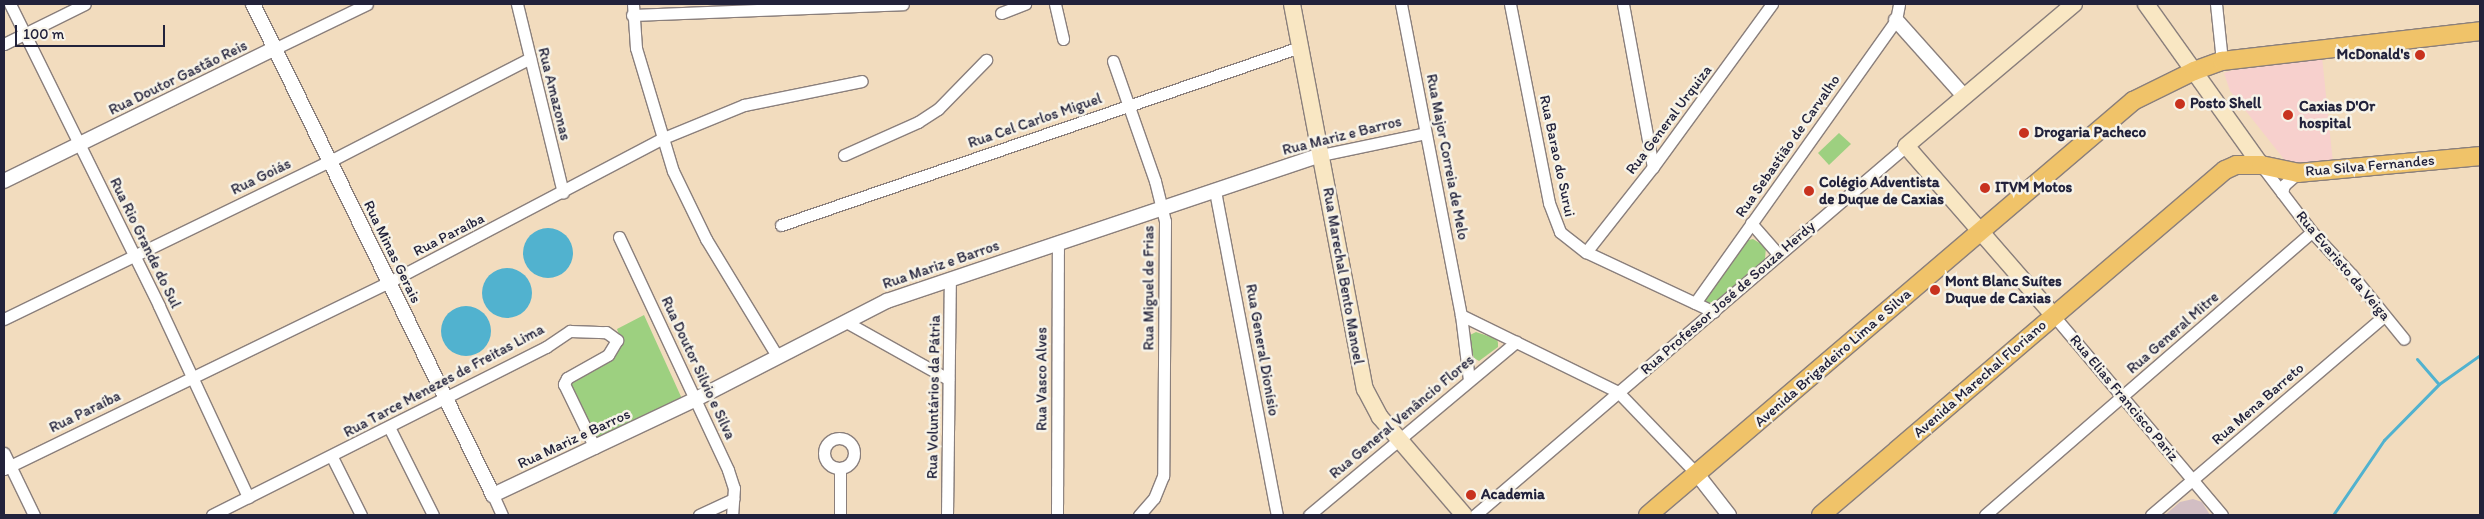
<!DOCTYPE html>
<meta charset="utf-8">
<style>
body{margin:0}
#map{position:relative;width:2484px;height:519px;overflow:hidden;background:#f2dcbe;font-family:Itim,sans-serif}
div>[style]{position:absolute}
.built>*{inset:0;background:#f7d0cd}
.industrial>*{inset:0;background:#d2bec3}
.green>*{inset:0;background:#9dd080}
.water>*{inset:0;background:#51b2cf}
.round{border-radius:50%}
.stream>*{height:3px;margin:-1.5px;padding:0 1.5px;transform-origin:1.5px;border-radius:1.5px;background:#51b2cf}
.roads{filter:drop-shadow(1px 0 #8a7f7c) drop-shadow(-1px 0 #8a7f7c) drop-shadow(0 1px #8a7f7c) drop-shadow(0 -1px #8a7f7c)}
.minor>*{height:11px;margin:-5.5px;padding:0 5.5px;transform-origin:5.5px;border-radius:5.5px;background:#fff}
.minor>.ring{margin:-5.5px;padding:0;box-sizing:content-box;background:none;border:11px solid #fff;border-radius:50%}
.tertiary>*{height:14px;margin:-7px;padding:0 7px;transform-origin:7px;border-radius:7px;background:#fff}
.secondary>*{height:16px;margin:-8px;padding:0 8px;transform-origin:8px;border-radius:8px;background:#f9e7c3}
.primary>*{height:18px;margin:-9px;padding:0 9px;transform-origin:9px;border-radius:9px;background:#f0c369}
.dots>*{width:14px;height:14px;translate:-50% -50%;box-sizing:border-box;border:2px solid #f7f3e8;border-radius:50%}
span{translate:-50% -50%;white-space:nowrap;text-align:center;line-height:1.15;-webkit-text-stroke:5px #f7f3e8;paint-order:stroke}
.poi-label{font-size:15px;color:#22223b;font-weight:700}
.right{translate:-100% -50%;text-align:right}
.left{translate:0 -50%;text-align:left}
.street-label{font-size:15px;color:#22223b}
.frame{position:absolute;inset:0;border:5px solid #22223b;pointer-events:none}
.scale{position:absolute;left:15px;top:25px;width:150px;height:22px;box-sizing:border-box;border:2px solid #22223b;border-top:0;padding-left:6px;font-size:15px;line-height:18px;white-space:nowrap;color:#22223b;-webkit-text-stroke:4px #f7f3e8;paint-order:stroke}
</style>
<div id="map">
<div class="built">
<div style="clip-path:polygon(2322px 57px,2333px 163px,2287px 163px,2230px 91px,2224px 73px,2245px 66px)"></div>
</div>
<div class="industrial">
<div style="clip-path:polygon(2193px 499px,2202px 502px,2210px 515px,2165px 515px,2180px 502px)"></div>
</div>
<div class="green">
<div style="clip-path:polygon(1839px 133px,1851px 144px,1829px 165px,1818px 153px)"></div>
<div style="clip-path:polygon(1753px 239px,1766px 247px,1765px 259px,1715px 302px,1708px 303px,1704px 298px,1745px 241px)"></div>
<div style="clip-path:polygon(644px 315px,683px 401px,598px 442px,567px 383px,620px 338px,617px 329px)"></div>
<div style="clip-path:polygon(1476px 332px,1497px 339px,1498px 343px,1498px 347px,1479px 361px,1474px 358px,1470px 345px,1470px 335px)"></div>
</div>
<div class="water">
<div class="round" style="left:523px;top:228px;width:50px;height:50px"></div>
<div class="round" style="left:482px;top:268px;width:50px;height:50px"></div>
<div class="round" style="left:441px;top:306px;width:50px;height:50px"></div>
</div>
<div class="stream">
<div style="left:2417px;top:359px;width:33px;rotate:49deg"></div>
<div style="left:2333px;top:515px;width:91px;rotate:-55.8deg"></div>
<div style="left:2384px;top:440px;width:78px;rotate:-45.5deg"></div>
<div style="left:2439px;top:384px;width:50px;rotate:-35.3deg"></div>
</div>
<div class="roads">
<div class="minor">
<div style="left:10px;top:4px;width:337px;rotate:63.7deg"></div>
<div style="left:159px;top:306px;width:211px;rotate:65deg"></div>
<div style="left:517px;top:4px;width:194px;rotate:76.3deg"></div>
<div style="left:633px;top:4px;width:44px;rotate:86.1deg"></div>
<div style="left:636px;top:48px;width:128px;rotate:73.3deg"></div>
<div style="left:673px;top:171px;width:76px;rotate:64.1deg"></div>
<div style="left:706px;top:239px;width:137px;rotate:58.7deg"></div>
<div style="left:1055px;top:4px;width:36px;rotate:77deg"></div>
<div style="left:1401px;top:4px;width:317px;rotate:79.1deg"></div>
<div style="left:1461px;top:315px;width:65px;rotate:83deg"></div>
<div style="left:1510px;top:4px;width:203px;rotate:78.9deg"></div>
<div style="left:1549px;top:203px;width:31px;rotate:69deg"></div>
<div style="left:1560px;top:232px;width:33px;rotate:38deg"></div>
<div style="left:1586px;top:252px;width:141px;rotate:25.1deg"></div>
<div style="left:1623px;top:4px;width:166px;rotate:79.6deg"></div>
<div style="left:2216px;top:4px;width:57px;rotate:84deg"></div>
<div style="left:1001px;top:13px;width:26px;rotate:-21deg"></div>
<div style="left:632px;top:15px;width:271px;rotate:-2.3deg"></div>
<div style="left:4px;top:44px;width:90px;rotate:-26.3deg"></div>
<div style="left:274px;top:49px;width:103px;rotate:-25.8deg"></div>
<div style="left:1113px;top:61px;width:127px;rotate:70.7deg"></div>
<div style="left:1155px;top:181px;width:41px;rotate:76deg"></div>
<div style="left:1165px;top:221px;width:255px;rotate:90.4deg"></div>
<div style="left:1163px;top:476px;width:24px;rotate:112deg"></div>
<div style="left:1154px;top:498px;width:23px;rotate:131deg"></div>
<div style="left:844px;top:155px;width:81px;rotate:-24deg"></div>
<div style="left:918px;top:122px;width:24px;rotate:-33deg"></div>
<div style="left:938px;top:109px;width:69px;rotate:-45.6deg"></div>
<div style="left:1321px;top:155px;width:106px;rotate:-11.9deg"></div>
<div style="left:2261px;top:165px;width:84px;rotate:52.7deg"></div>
<div style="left:2312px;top:232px;width:59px;rotate:47.1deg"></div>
<div style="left:2352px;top:275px;width:82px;rotate:50.9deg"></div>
<div style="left:1215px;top:191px;width:330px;rotate:79.2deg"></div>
<div style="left:2282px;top:193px;width:8px;rotate:-76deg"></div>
<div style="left:2284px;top:185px;width:18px;rotate:-41deg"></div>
<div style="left:1751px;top:223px;width:41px;rotate:48.9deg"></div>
<div style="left:781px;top:225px;width:549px;rotate:-18.93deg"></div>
<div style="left:619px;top:237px;width:257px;rotate:64.9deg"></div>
<div style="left:728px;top:470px;width:19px;rotate:72deg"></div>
<div style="left:734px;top:488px;width:27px;rotate:94deg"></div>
<div style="left:1586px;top:252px;width:108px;rotate:-51.8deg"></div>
<div style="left:1653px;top:167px;width:202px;rotate:-53.9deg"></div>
<div style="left:1695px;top:303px;width:347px;rotate:-54.6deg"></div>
<div style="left:1896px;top:20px;width:16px;rotate:-79deg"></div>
<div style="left:1461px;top:315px;width:175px;rotate:26.1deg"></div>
<div style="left:1618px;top:392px;width:114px;rotate:46.1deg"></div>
<div style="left:2054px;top:316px;width:260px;rotate:49.8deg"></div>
<div style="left:4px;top:319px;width:362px;rotate:-25.9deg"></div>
<div style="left:330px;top:161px;width:225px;rotate:-27.2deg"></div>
<div style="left:846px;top:322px;width:117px;rotate:29.2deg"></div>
<div style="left:389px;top:427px;width:98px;rotate:63.4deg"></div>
<div class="ring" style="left:824px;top:438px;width:19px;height:19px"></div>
<div style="left:4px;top:453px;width:69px;rotate:64.2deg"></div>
<div style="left:332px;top:457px;width:65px;rotate:63.4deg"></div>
<div style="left:4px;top:469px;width:428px;rotate:-25.9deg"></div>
<div style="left:389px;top:282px;width:307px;rotate:-27.7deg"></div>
<div style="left:661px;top:139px;width:90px;rotate:-22.3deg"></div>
<div style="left:744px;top:105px;width:120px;rotate:-11.5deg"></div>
<div style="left:493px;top:495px;width:22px;rotate:66deg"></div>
<div style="left:212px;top:515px;width:374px;rotate:-26.7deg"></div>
<div style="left:546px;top:347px;width:29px;rotate:-34deg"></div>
<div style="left:570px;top:331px;width:36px;rotate:2deg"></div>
<div style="left:606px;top:332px;width:14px;rotate:36deg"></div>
<div style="left:617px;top:340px;width:17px;rotate:121deg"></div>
<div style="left:608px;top:355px;width:47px;rotate:150.7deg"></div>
<div style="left:567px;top:378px;width:7px;rotate:117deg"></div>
<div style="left:564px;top:384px;width:71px;rotate:64.2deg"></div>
<div style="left:699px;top:515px;width:38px;rotate:-25deg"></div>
<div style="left:840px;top:515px;width:46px;rotate:-90deg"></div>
<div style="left:947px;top:515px;width:237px;rotate:-89.3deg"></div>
<div style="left:1057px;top:515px;width:273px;rotate:-89.8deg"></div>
<div style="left:1309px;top:515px;width:270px;rotate:-39.9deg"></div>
<div style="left:1475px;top:515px;width:567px;rotate:-40.57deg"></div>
<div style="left:1985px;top:515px;width:432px;rotate:-40.9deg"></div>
<div style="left:2151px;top:515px;width:306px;rotate:-40.5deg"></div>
</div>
<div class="tertiary">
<div style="left:253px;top:4px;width:547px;rotate:63.95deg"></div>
<div style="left:493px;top:495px;width:225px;rotate:-25.3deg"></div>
<div style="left:696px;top:399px;width:215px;rotate:-27.2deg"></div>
<div style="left:887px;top:301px;width:458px;rotate:-18.6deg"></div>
<div style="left:1896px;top:20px;width:102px;rotate:48.2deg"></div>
<div style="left:4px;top:181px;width:301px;rotate:-26.1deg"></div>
<div style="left:1697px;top:474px;width:52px;rotate:52deg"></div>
</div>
<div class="secondary">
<div style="left:1292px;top:4px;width:392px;rotate:79.3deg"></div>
<div style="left:1365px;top:389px;width:32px;rotate:62deg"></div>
<div style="left:1380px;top:417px;width:129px;rotate:49.4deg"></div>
<div style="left:2146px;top:4px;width:198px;rotate:54.5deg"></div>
<div style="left:2054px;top:316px;width:225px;rotate:-131deg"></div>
<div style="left:1906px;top:146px;width:220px;rotate:-40.2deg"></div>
</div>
<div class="primary">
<div style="left:1648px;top:515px;width:638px;rotate:-40.48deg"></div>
<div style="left:2133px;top:101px;width:68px;rotate:-26.2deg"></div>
<div style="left:2194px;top:71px;width:30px;rotate:-20deg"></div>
<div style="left:2222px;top:61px;width:260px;rotate:-6.6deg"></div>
<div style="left:1821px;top:515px;width:531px;rotate:-40.5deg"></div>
<div style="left:2225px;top:170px;width:12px;rotate:-24deg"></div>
<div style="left:2236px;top:165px;width:25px"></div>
<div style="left:2261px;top:165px;width:38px;rotate:12deg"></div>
<div style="left:2298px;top:173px;width:183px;rotate:-5.3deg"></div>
</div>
</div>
<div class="dots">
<div style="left:2420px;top:55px;background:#c8321e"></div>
<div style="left:2180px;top:104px;background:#c8321e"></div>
<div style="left:2288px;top:115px;background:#c8321e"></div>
<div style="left:2024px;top:133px;background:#c8321e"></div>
<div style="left:1985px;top:188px;background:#c8321e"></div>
<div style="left:1809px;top:191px;background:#c8321e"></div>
<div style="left:1935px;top:290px;background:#c8321e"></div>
<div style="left:1471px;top:495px;background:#c8321e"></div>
</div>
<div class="poi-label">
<span class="right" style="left:2410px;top:55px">McDonald's</span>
<span class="left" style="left:2190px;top:104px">Posto Shell</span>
<span class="left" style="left:2299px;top:115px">Caxias D'Or<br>hospital</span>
<span class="left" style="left:2034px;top:133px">Drogaria Pacheco</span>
<span class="left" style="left:1819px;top:191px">Colégio Adventista<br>de Duque de Caxias</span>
<span class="left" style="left:1995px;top:188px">ITVM Motos</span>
<span class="left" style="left:1945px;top:290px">Mont Blanc Suítes<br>Duque de Caxias</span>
<span class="left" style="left:1481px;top:495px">Academia</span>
</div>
<div class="street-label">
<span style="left:178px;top:78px;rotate:-26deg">Rua Doutor Gastão Reis</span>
<span style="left:554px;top:94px;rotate:76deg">Rua Amazonas</span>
<span style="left:1669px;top:120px;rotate:-53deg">Rua General Urquiza</span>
<span style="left:1035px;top:121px;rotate:-19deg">Rua Cel Carlos Miguel</span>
<span style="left:1342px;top:136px;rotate:-14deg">Rua Mariz e Barros</span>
<span style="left:1788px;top:146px;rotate:-55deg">Rua Sebastião de Carvalho</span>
<span style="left:1557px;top:156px;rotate:78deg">Rua Barao do Surui</span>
<span style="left:1447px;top:157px;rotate:79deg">Rua Major Correia de Melo</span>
<span style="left:2370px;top:166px;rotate:-5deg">Rua Silva Fernandes</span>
<span style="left:261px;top:177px;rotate:-26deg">Rua Goiás</span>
<span style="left:449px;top:235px;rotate:-27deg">Rua Paraíba</span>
<span style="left:145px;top:243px;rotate:64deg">Rua Rio Grande do Sul</span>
<span style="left:392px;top:252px;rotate:64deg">Rua Minas Gerais</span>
<span style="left:941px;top:265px;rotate:-19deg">Rua Mariz e Barros</span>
<span style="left:2343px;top:266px;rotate:50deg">Rua Evaristo da Veiga</span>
<span style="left:1343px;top:276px;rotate:80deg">Rua Marechal Bento Manoel</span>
<span style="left:1149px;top:288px;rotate:-90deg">Rua Miguel de Frias</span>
<span style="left:1728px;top:298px;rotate:-41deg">Rua Professor José de Souza Herdy</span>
<span style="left:2173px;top:333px;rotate:-41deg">Rua General Mitre</span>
<span style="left:1262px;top:350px;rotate:80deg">Rua General Dionísio</span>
<span style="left:1833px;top:358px;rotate:-41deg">Avenida Brigadeiro Lima e Silva</span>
<span style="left:698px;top:368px;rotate:65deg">Rua Doutor Silvio e Silva</span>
<span style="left:1042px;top:379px;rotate:-90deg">Rua Vasco Alves</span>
<span style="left:1980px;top:379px;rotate:-41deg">Avenida Marechal Floriano</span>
<span style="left:444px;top:381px;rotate:-28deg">Rua Tarce Menezes de Freitas Lima</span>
<span style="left:934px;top:397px;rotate:-89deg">Rua Voluntários da Pátria</span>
<span style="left:2124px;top:398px;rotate:50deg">Rua Elias Francisco Pariz</span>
<span style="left:2258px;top:404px;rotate:-41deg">Rua Mena Barreto</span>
<span style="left:85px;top:412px;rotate:-26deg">Rua Paraíba</span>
<span style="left:1402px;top:417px;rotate:-40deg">Rua General Venâncio Flores</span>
<span style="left:574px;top:439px;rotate:-25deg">Rua Mariz e Barros</span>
</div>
<div class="frame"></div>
<div class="scale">100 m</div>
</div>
